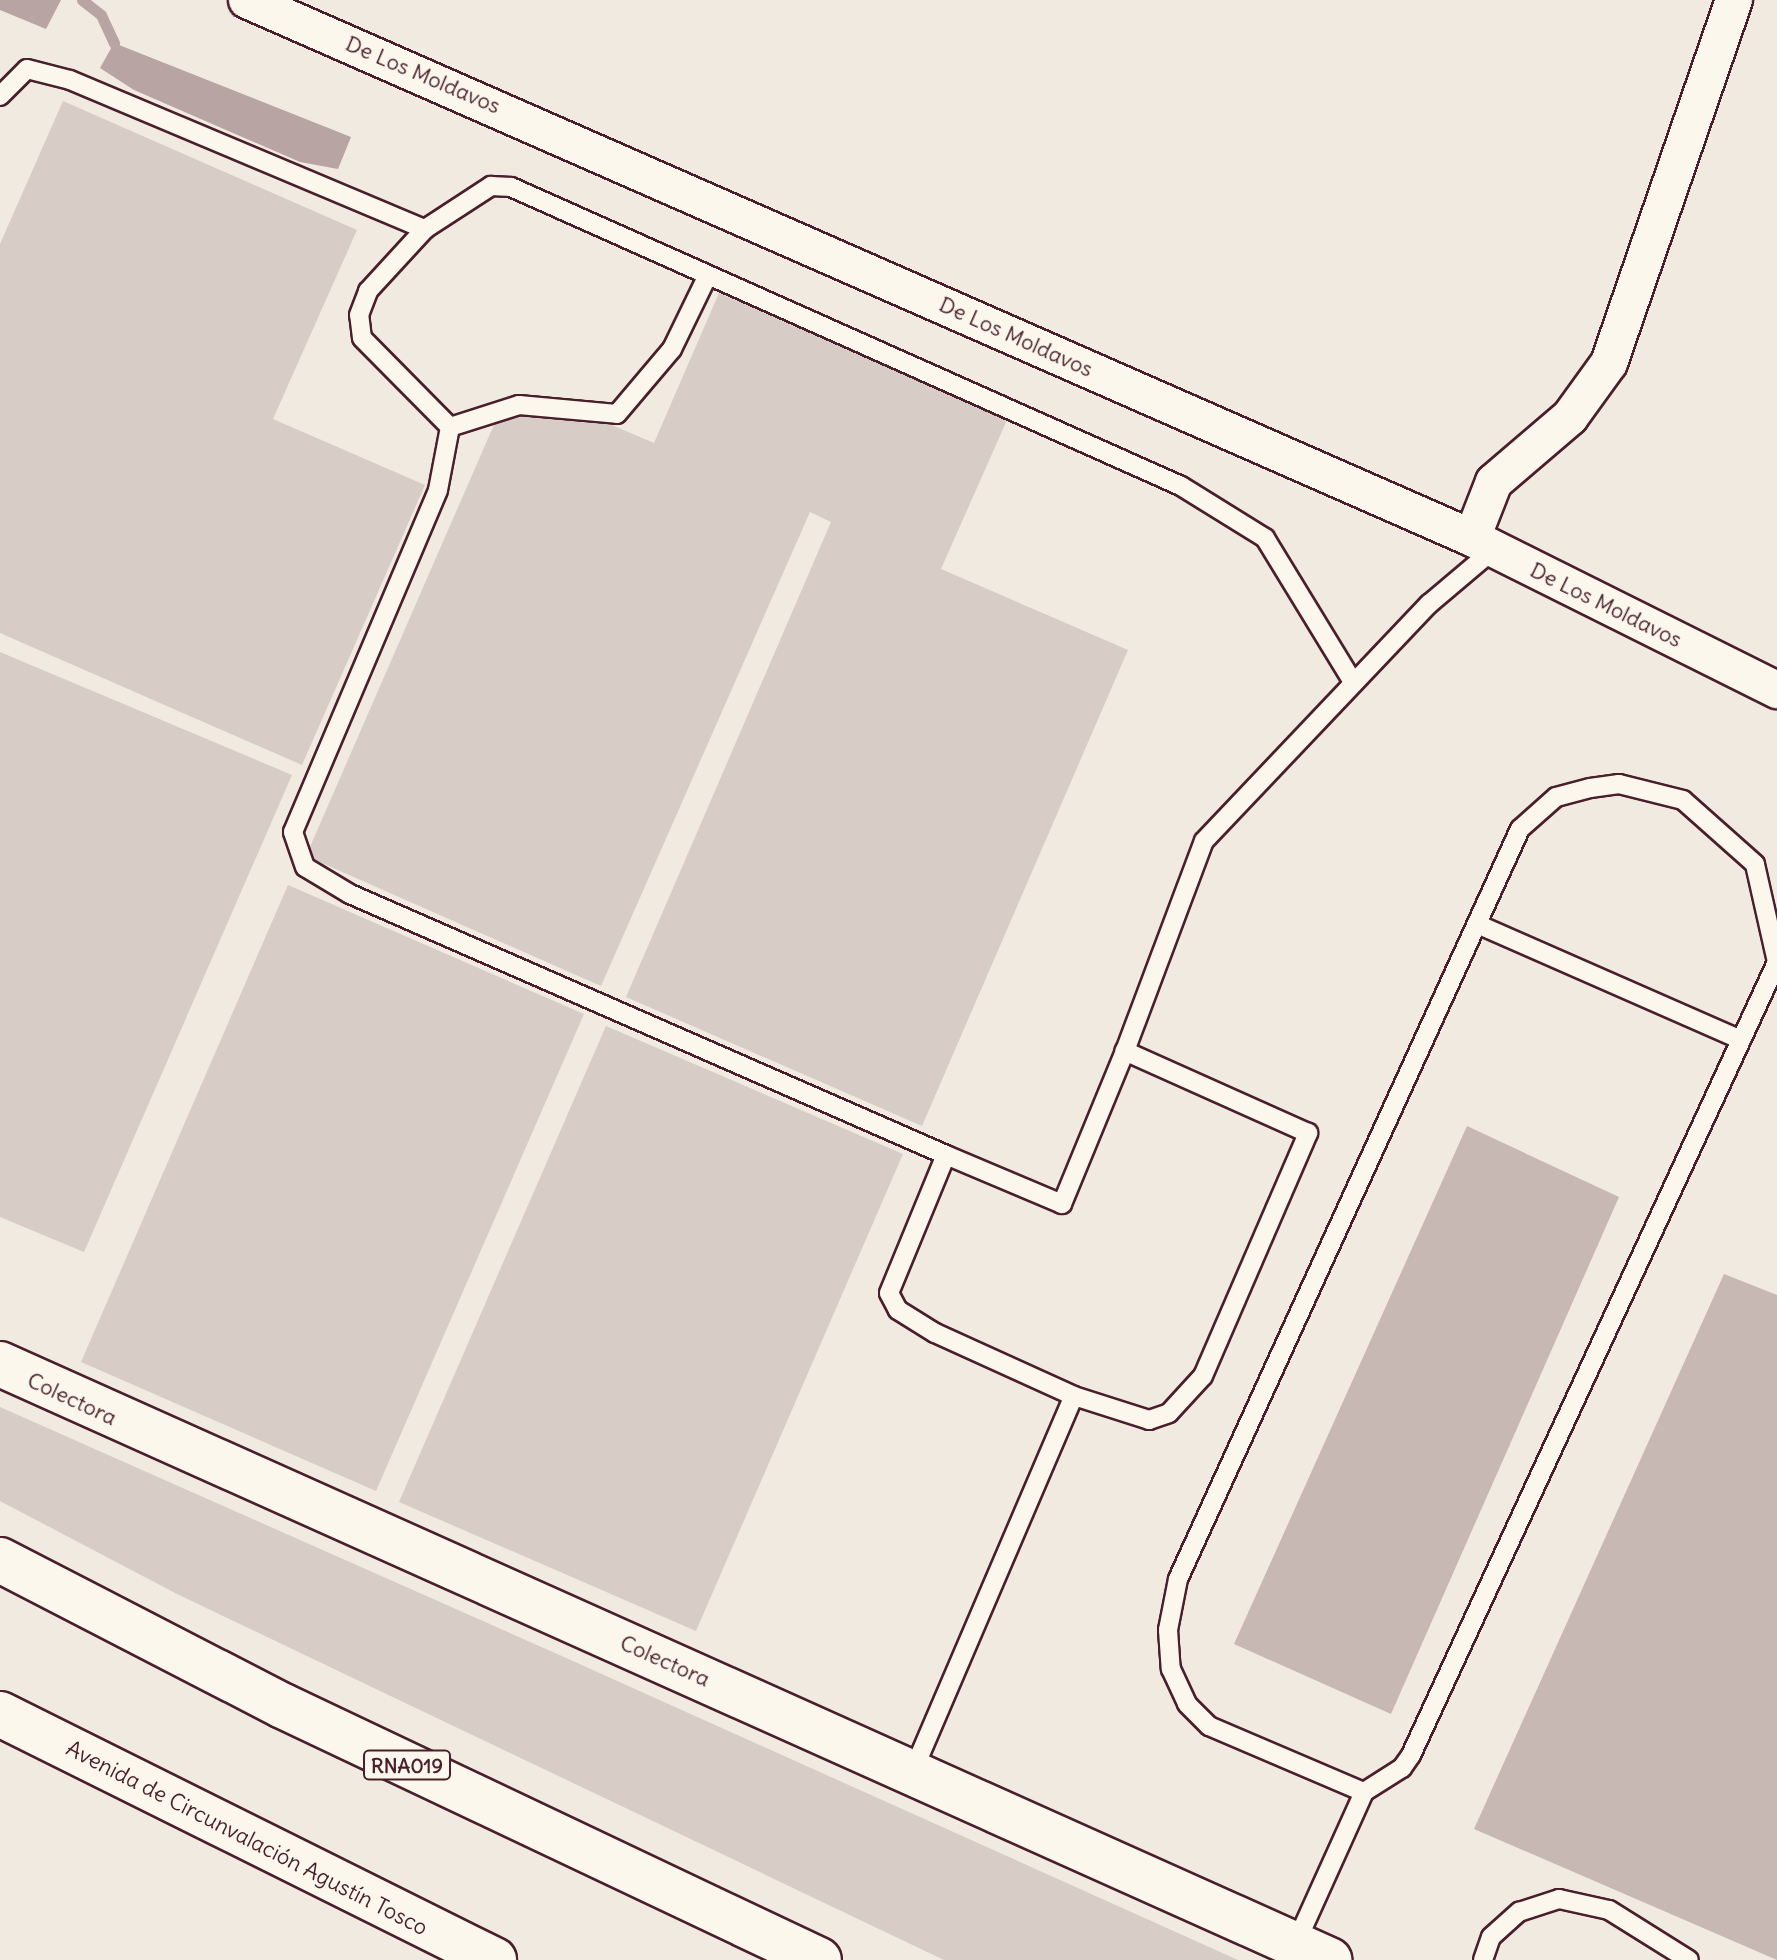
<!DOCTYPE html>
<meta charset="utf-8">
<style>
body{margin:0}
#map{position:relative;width:1777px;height:1960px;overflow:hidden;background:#f0eae0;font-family:Delius,sans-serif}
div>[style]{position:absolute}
.green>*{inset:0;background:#d8ccc6}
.water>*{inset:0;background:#b8a4a2}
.stream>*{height:11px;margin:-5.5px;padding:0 5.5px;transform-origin:5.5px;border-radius:5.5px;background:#b8a4a2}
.building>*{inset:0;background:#c8b8b3}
.roads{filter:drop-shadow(2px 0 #4a1f2b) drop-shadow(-2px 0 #4a1f2b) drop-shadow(0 2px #4a1f2b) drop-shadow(0 -2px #4a1f2b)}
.service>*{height:18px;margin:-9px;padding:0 9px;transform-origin:9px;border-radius:9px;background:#fbf7ec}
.minor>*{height:36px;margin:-18px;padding:0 18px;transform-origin:18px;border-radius:18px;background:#fbf7ec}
.tertiary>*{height:44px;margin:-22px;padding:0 22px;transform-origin:22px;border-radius:22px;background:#fbf7ec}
.motorway>*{height:44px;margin:-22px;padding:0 22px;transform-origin:22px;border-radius:22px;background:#fbf7ec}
span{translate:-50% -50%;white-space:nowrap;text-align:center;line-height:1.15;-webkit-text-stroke:6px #fbf7ec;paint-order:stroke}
.shield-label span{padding:2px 6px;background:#fbf7ec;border:2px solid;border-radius:6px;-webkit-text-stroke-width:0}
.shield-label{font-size:20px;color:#4a1f2b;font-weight:700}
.street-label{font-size:22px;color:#4a1f2b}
</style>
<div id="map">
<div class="green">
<div style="clip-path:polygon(63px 101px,357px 230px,273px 419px,425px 485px,302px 765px,0 633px,0 244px)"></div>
<div style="clip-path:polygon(719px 293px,1007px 420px,941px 569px,1128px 650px,922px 1126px,626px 997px,831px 522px,810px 512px,601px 986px,306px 856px,500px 411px,593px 417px,654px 443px)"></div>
<div style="clip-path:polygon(0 652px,292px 775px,84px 1252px,0 1217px)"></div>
<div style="clip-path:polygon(288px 885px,584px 1014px,376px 1491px,81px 1362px)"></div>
<div style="clip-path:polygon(606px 1026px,903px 1154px,696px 1631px,399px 1502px)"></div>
<div style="clip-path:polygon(0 1407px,555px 1653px,1238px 1960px,944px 1960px,177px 1594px,0 1501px)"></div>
</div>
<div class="water">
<div style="clip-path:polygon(0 0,61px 0,46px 29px,0 10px)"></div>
<div style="clip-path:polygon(114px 43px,351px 137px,338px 169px,300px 162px,134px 90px,100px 68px)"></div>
</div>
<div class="stream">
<div style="left:82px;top:0;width:24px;rotate:38deg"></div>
<div style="left:101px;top:15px;width:31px;rotate:65deg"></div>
</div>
<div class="building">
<div style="clip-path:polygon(1467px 1126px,1619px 1197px,1391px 1714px,1234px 1644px)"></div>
<div style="clip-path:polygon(1724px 1274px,1777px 1295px,1777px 1960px,1474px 1829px)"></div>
</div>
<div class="roads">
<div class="service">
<div style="left:0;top:96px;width:38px;rotate:-45deg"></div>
<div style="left:27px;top:69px;width:44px;rotate:14.3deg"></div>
<div style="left:70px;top:80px;width:385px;rotate:22.8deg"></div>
<div style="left:450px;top:427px;width:72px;rotate:-17.7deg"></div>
<div style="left:519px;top:405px;width:98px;rotate:5.2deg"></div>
<div style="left:617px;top:414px;width:85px;rotate:-49.8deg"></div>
<div style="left:672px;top:349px;width:82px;rotate:-64.1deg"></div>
<div style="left:1477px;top:924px;width:288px;rotate:23.7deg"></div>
<div style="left:1777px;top:962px;width:100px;rotate:-102.7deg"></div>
<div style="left:1755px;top:864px;width:96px;rotate:-138.4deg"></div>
<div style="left:1683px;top:800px;width:66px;rotate:-166deg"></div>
<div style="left:1619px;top:784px;width:29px;rotate:172deg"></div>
<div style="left:1590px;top:788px;width:35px;rotate:165deg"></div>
<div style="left:1556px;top:797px;width:48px;rotate:138.4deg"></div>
<div style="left:1520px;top:829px;width:824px;rotate:114.51deg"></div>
<div style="left:1178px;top:1579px;width:52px;rotate:101.1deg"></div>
<div style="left:1168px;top:1630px;width:39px;rotate:86deg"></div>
<div style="left:1171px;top:1669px;width:38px;rotate:65deg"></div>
<div style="left:1187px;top:1704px;width:31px;rotate:45deg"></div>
<div style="left:1209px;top:1726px;width:168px;rotate:23.1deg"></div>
<div style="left:1364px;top:1792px;width:45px;rotate:-32.3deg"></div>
<div style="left:1402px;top:1768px;width:16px;rotate:-55deg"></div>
<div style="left:1411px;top:1755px;width:873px;rotate:-65.22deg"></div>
<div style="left:946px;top:1155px;width:651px;rotate:-156.35deg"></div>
<div style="left:350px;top:894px;width:52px;rotate:-149deg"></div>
<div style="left:305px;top:867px;width:37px;rotate:-109deg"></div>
<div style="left:293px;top:832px;width:371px;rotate:-67deg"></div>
<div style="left:438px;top:490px;width:64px;rotate:-79.2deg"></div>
<div style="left:450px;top:427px;width:125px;rotate:-134.7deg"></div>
<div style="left:362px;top:338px;width:23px;rotate:-97deg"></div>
<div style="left:359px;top:315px;width:26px;rotate:-69deg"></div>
<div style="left:368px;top:291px;width:84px;rotate:-47.4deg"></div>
<div style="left:425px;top:229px;width:79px;rotate:-33.1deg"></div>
<div style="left:491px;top:186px;width:20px;rotate:3deg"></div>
<div style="left:511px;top:187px;width:734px;rotate:24.05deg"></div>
<div style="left:1181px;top:486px;width:99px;rotate:31.8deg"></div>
<div style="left:1265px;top:538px;width:169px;rotate:58.6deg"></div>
<div style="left:1074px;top:1396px;width:153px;rotate:-155.6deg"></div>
<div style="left:935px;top:1333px;width:44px;rotate:-148.1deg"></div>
<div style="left:898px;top:1310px;width:19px;rotate:-118deg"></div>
<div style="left:889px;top:1293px;width:149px;rotate:-67.6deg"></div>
<div style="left:946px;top:1155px;width:126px;rotate:22.9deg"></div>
<div style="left:1062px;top:1204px;width:165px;rotate:-67.6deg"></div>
<div style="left:913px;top:1771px;width:408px;rotate:-66.8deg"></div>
<div style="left:1074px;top:1396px;width:79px;rotate:17.7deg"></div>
<div style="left:1149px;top:1420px;width:21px;rotate:-19deg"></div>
<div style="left:1169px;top:1413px;width:50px;rotate:-47.4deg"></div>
<div style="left:1203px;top:1376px;width:265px;rotate:-66.6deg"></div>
<div style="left:1308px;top:1133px;width:201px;rotate:-155.9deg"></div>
<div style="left:1125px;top:1051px;width:224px;rotate:-69.4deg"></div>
<div style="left:1204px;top:841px;width:327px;rotate:-46.5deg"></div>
<div style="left:1429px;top:604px;width:85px;rotate:-40.2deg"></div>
<div style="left:1295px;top:1945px;width:168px;rotate:-65.7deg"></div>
<div style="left:1483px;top:1960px;width:24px;rotate:-71deg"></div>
<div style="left:1491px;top:1937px;width:38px;rotate:-42deg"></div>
<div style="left:1519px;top:1912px;width:42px;rotate:-18deg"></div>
<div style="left:1559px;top:1899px;width:51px;rotate:12.4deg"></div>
<div style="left:1609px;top:1910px;width:94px;rotate:32deg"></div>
</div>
<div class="minor">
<div style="left:247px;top:0;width:1338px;rotate:23.71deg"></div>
<div style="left:1472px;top:538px;width:341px;rotate:26.5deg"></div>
<div style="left:1472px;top:538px;width:60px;rotate:-68.6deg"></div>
<div style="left:1494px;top:482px;width:100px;rotate:-40.5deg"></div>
<div style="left:1570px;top:417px;width:67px;rotate:-54.2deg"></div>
<div style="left:1609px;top:363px;width:384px;rotate:-71deg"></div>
</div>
<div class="tertiary">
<div style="left:0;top:1364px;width:1457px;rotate:24.15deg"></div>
</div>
<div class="motorway">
<div style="left:0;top:1560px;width:318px;rotate:27.3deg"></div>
<div style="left:283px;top:1706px;width:593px;rotate:25.36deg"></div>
<div style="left:0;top:1714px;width:552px;rotate:26.47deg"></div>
</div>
</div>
<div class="shield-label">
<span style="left:407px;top:1765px">RNA019</span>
</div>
<div class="street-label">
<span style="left:423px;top:75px;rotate:23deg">De Los Moldavos</span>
<span style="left:1016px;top:337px;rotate:24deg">De Los Moldavos</span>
<span style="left:1606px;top:605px;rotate:26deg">De Los Moldavos</span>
<span style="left:72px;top:1399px;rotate:25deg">Colectora</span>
<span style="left:665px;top:1661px;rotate:24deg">Colectora</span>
<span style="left:247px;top:1838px;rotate:27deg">Avenida de Circunvalación Agustín Tosco</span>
</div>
</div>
